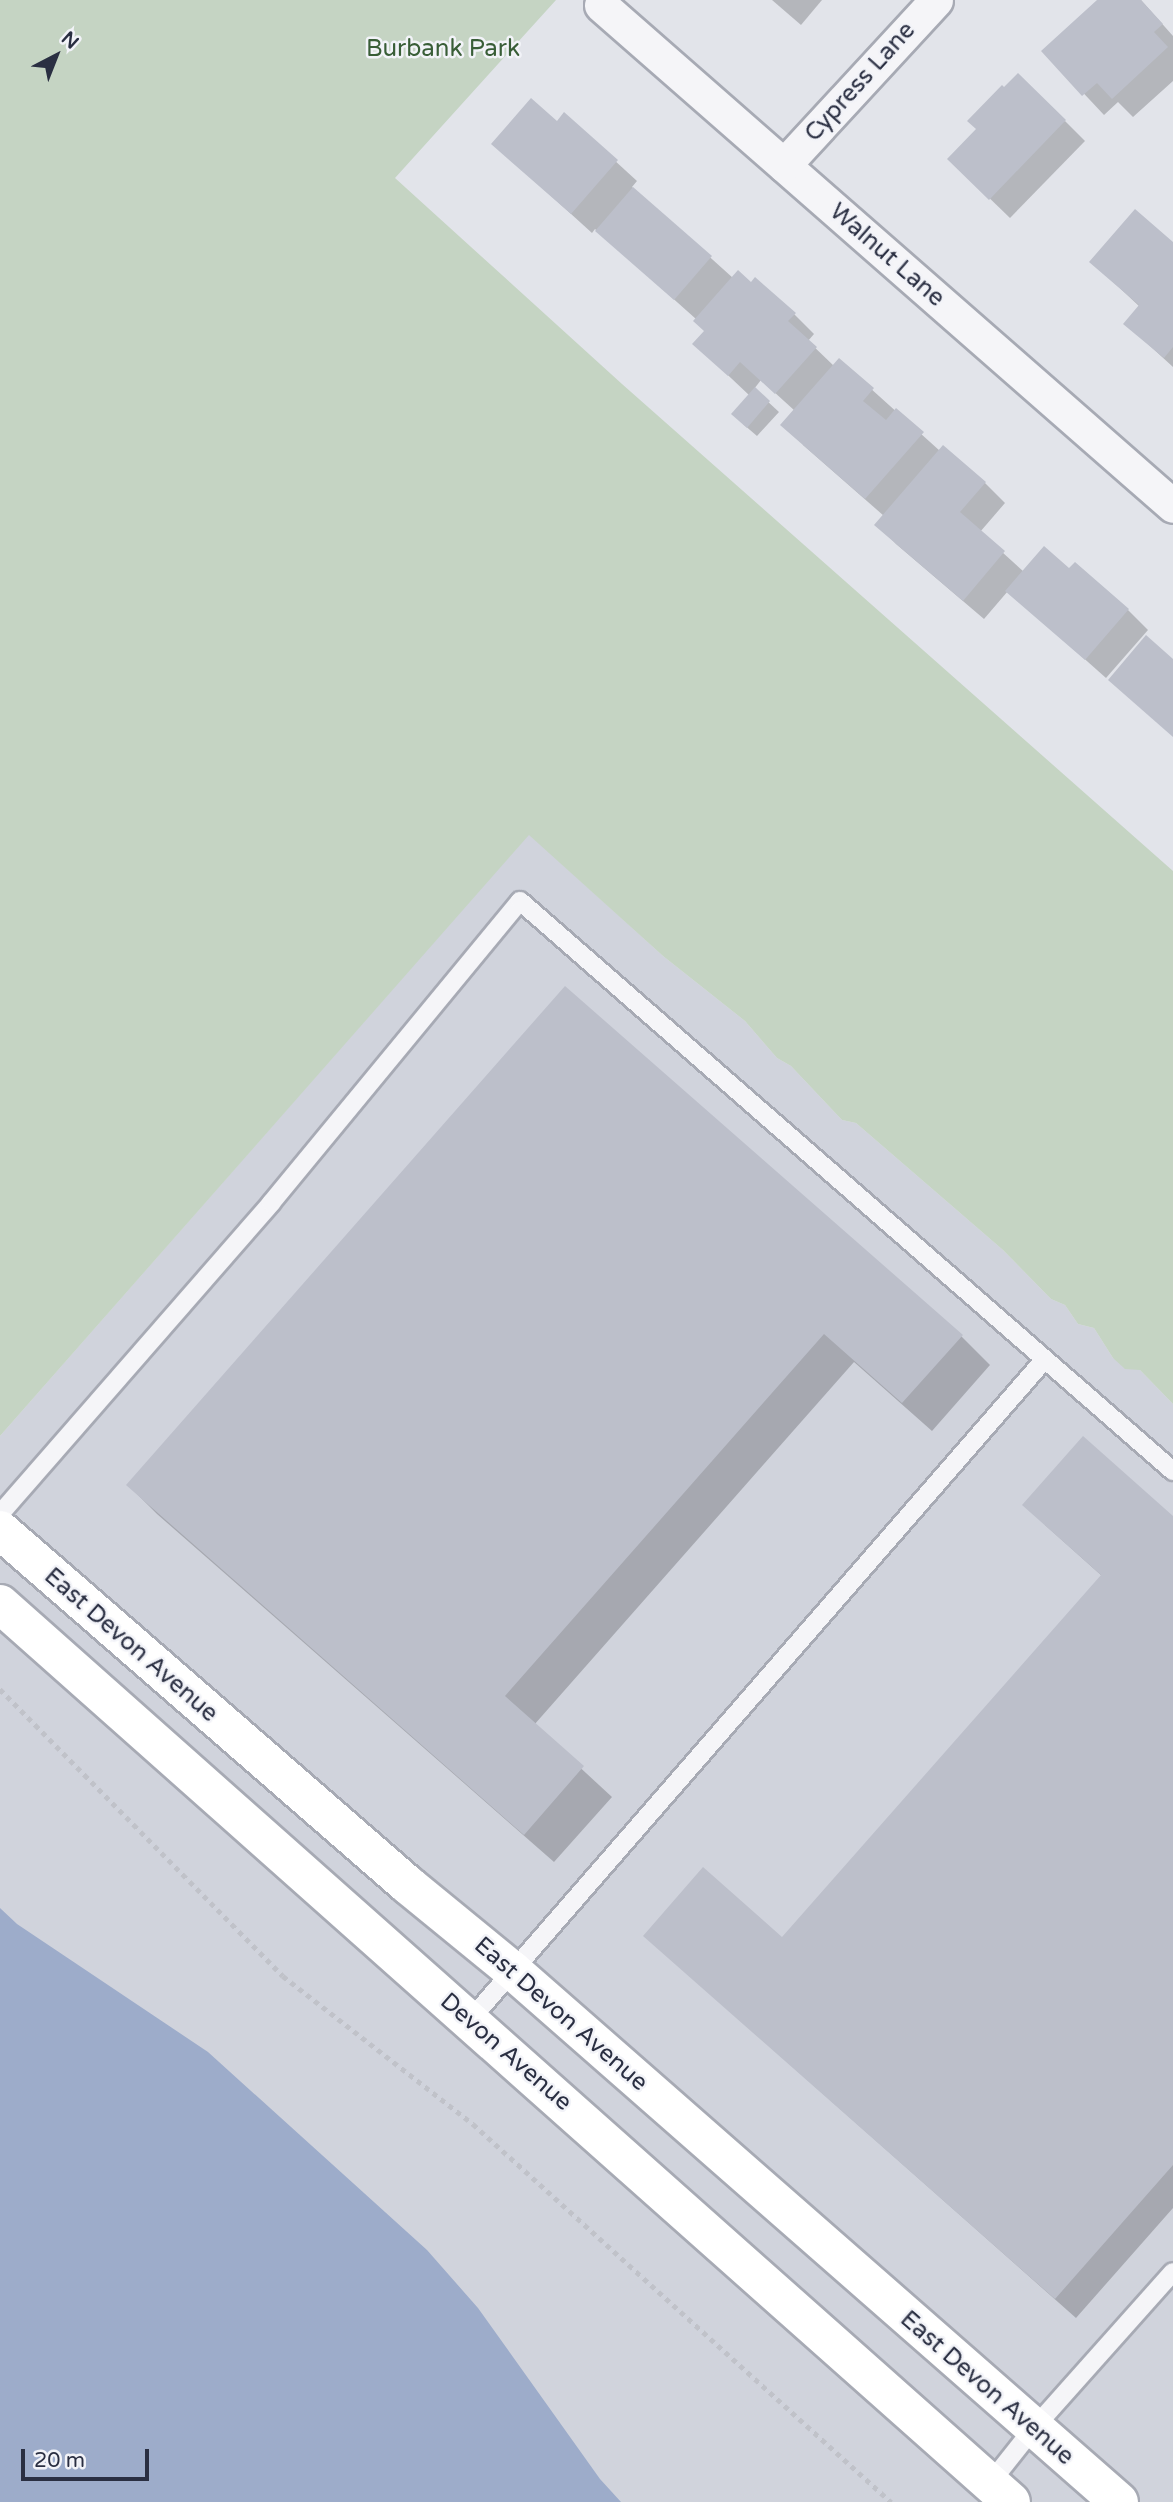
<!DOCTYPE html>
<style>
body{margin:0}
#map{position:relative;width:1173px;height:2502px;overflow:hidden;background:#e2e4ea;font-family:"Varela Round",sans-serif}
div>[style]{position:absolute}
.built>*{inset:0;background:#d0d3dc}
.green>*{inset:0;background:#c5d4c3}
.water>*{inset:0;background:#9dacca}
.shadow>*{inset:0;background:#0003}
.building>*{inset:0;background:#bcbfca}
.path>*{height:4.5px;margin-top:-2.25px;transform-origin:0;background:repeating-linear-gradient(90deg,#c0c2c9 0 5px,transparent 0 10px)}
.roads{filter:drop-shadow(2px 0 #a7aab4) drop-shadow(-2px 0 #a7aab4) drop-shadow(0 2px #a7aab4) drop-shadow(0 -2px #a7aab4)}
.lane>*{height:18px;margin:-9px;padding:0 9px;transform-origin:9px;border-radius:9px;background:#f5f5f8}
.street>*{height:33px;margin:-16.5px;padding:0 16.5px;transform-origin:16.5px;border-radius:16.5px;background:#f5f5f8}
.secondary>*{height:38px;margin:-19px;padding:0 19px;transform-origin:19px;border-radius:19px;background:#fff}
span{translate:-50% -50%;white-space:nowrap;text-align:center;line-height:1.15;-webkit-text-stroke:5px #f2f3f8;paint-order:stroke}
.park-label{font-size:24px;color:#395e37}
.street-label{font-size:24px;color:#2a2f42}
.north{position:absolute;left:21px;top:21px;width:70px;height:70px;-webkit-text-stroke:5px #f2f3f8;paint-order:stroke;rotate:42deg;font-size:19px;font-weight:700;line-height:28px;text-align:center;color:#2a2f42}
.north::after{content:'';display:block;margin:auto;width:24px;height:32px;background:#2a2f42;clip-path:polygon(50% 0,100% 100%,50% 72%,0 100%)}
.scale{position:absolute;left:21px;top:2449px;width:128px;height:32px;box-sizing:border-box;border:4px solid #2a2f42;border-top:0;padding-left:9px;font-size:21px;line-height:24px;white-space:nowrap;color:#2a2f42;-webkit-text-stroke:5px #f2f3f8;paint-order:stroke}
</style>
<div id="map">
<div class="built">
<div style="clip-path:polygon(529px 834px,663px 956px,745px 1021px,777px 1058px,791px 1066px,842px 1120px,856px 1123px,1003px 1250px,1051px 1299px,1065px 1305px,1078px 1324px,1094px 1328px,1113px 1358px,1140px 1370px,1173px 1404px,1173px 2502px,0 2502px,0 1436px)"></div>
</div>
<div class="green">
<div style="clip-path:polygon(0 0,556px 0,395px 178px,622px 384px,1173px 871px,1173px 1404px,1140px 1370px,1125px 1369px,1113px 1358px,1094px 1328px,1078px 1324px,1065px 1305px,1051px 1299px,1003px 1250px,856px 1123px,842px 1120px,791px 1066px,777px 1058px,745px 1021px,663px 956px,529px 835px,0 1436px)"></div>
</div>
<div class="water">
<div style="clip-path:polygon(0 1908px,17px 1924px,208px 2052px,427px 2250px,478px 2308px,600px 2479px,621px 2502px,0 2502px)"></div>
</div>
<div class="shadow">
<div style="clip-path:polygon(772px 0,822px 0,801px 25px)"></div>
<div style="clip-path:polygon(1100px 0,1141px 0,1173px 36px,1173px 81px,1133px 117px,1118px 102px,1104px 115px,1044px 51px)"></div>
<div style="clip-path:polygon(565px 115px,637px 181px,632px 187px,733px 278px,794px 314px,814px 334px,808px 341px,834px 366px,839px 360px,940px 451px,985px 483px,1005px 503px,980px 532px,1024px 572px,1069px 571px,1128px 610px,1148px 630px,1106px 678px,1008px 591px,984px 619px,896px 544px,877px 524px,884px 516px,803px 445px,795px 411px,761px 380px,754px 389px,779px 412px,757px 436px,743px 424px,750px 396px,695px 344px,706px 332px,696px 319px,595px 229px,592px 233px,494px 144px,557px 123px)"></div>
<div style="clip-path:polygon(1065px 121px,1085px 141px,1010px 218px,949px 159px)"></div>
<div style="clip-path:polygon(1173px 244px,1173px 367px,1126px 324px,1140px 307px,1092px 262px)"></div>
<div style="clip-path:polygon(565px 988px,961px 1336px,990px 1365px,932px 1431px,854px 1362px,534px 1725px,612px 1797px,554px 1862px,157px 1514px,128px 1485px)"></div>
<div style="clip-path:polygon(1173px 1518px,1173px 2208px,1076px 2318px,645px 1936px,783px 1939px,1102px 1576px,1045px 1525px)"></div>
</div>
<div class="building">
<div style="clip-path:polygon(1097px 0,1141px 0,1163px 24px,1154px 32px,1168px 47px,1112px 99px,1097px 83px,1082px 96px,1041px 51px)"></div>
<div style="clip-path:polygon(1018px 73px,1066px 120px,989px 200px,947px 159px,976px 129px,967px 121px,1002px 85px,1004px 87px)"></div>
<div style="clip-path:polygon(531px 98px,557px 121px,564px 112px,618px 160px,571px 214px,491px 144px)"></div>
<div style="clip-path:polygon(633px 187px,712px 256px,674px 300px,595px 231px)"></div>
<div style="clip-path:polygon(1135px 209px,1173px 242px,1173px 347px,1164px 358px,1123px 324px,1139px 305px,1089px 262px)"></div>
<div style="clip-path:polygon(738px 270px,751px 282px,755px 277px,796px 313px,788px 321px,817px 347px,775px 394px,740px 362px,728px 376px,692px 344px,704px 331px,693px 321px)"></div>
<div style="clip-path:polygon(839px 358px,874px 388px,863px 401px,886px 420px,896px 408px,924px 432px,865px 499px,780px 425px)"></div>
<div style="clip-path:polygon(755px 387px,770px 401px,747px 428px,731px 414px)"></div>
<div style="clip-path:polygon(943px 445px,986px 482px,960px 512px,1005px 551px,963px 601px,874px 525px)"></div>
<div style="clip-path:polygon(1044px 546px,1069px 568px,1075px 562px,1129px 609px,1085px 660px,1005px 591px)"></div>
<div style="clip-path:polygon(1146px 635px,1173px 659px,1173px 737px,1108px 680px)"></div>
<div style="clip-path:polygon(565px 986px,963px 1335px,902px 1403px,824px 1334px,505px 1696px,584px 1766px,524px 1835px,126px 1485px)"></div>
<div style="clip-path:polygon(1083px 1436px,1173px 1516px,1173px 2165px,1055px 2299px,643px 1936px,703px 1867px,782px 1937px,1101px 1575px,1022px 1505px)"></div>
</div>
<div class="path">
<div style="left:0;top:1689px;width:403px;rotate:45.4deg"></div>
<div style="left:283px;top:1976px;width:241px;rotate:37.9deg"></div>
<div style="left:473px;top:2124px;width:564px;rotate:42.12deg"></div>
</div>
<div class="roads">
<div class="lane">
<div style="left:0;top:1514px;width:413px;rotate:-48.9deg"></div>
<div style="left:271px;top:1203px;width:391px;rotate:-50.5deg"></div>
<div style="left:520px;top:901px;width:867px;rotate:41.12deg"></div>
<div style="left:470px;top:2020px;width:876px;rotate:-48.98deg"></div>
<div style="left:990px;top:2483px;width:69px;rotate:-51.5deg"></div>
<div style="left:1033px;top:2429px;width:210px;rotate:-48.3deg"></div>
</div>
<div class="street">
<div style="left:601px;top:5px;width:760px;rotate:41.21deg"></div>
<div style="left:784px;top:165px;width:224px;rotate:-47.3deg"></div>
</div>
<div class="secondary">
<div style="left:0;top:1530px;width:541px;rotate:41.03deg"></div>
<div style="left:408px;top:1885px;width:134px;rotate:39.3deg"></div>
<div style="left:512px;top:1970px;width:807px;rotate:41.23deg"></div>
<div style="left:0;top:1604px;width:1352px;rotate:41.61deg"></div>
</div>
</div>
<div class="park-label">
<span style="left:443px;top:49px">Burbank Park</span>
</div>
<div class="street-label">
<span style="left:860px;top:82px;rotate:-48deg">Cypress Lane</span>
<span style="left:887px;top:255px;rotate:41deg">Walnut Lane</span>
<span style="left:131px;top:1645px;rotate:41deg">East Devon Avenue</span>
<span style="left:561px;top:2014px;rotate:41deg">East Devon Avenue</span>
<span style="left:506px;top:2052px;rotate:41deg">Devon Avenue</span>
<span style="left:987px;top:2388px;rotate:41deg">East Devon Avenue</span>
</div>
<div class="north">N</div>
<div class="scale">20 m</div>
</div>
